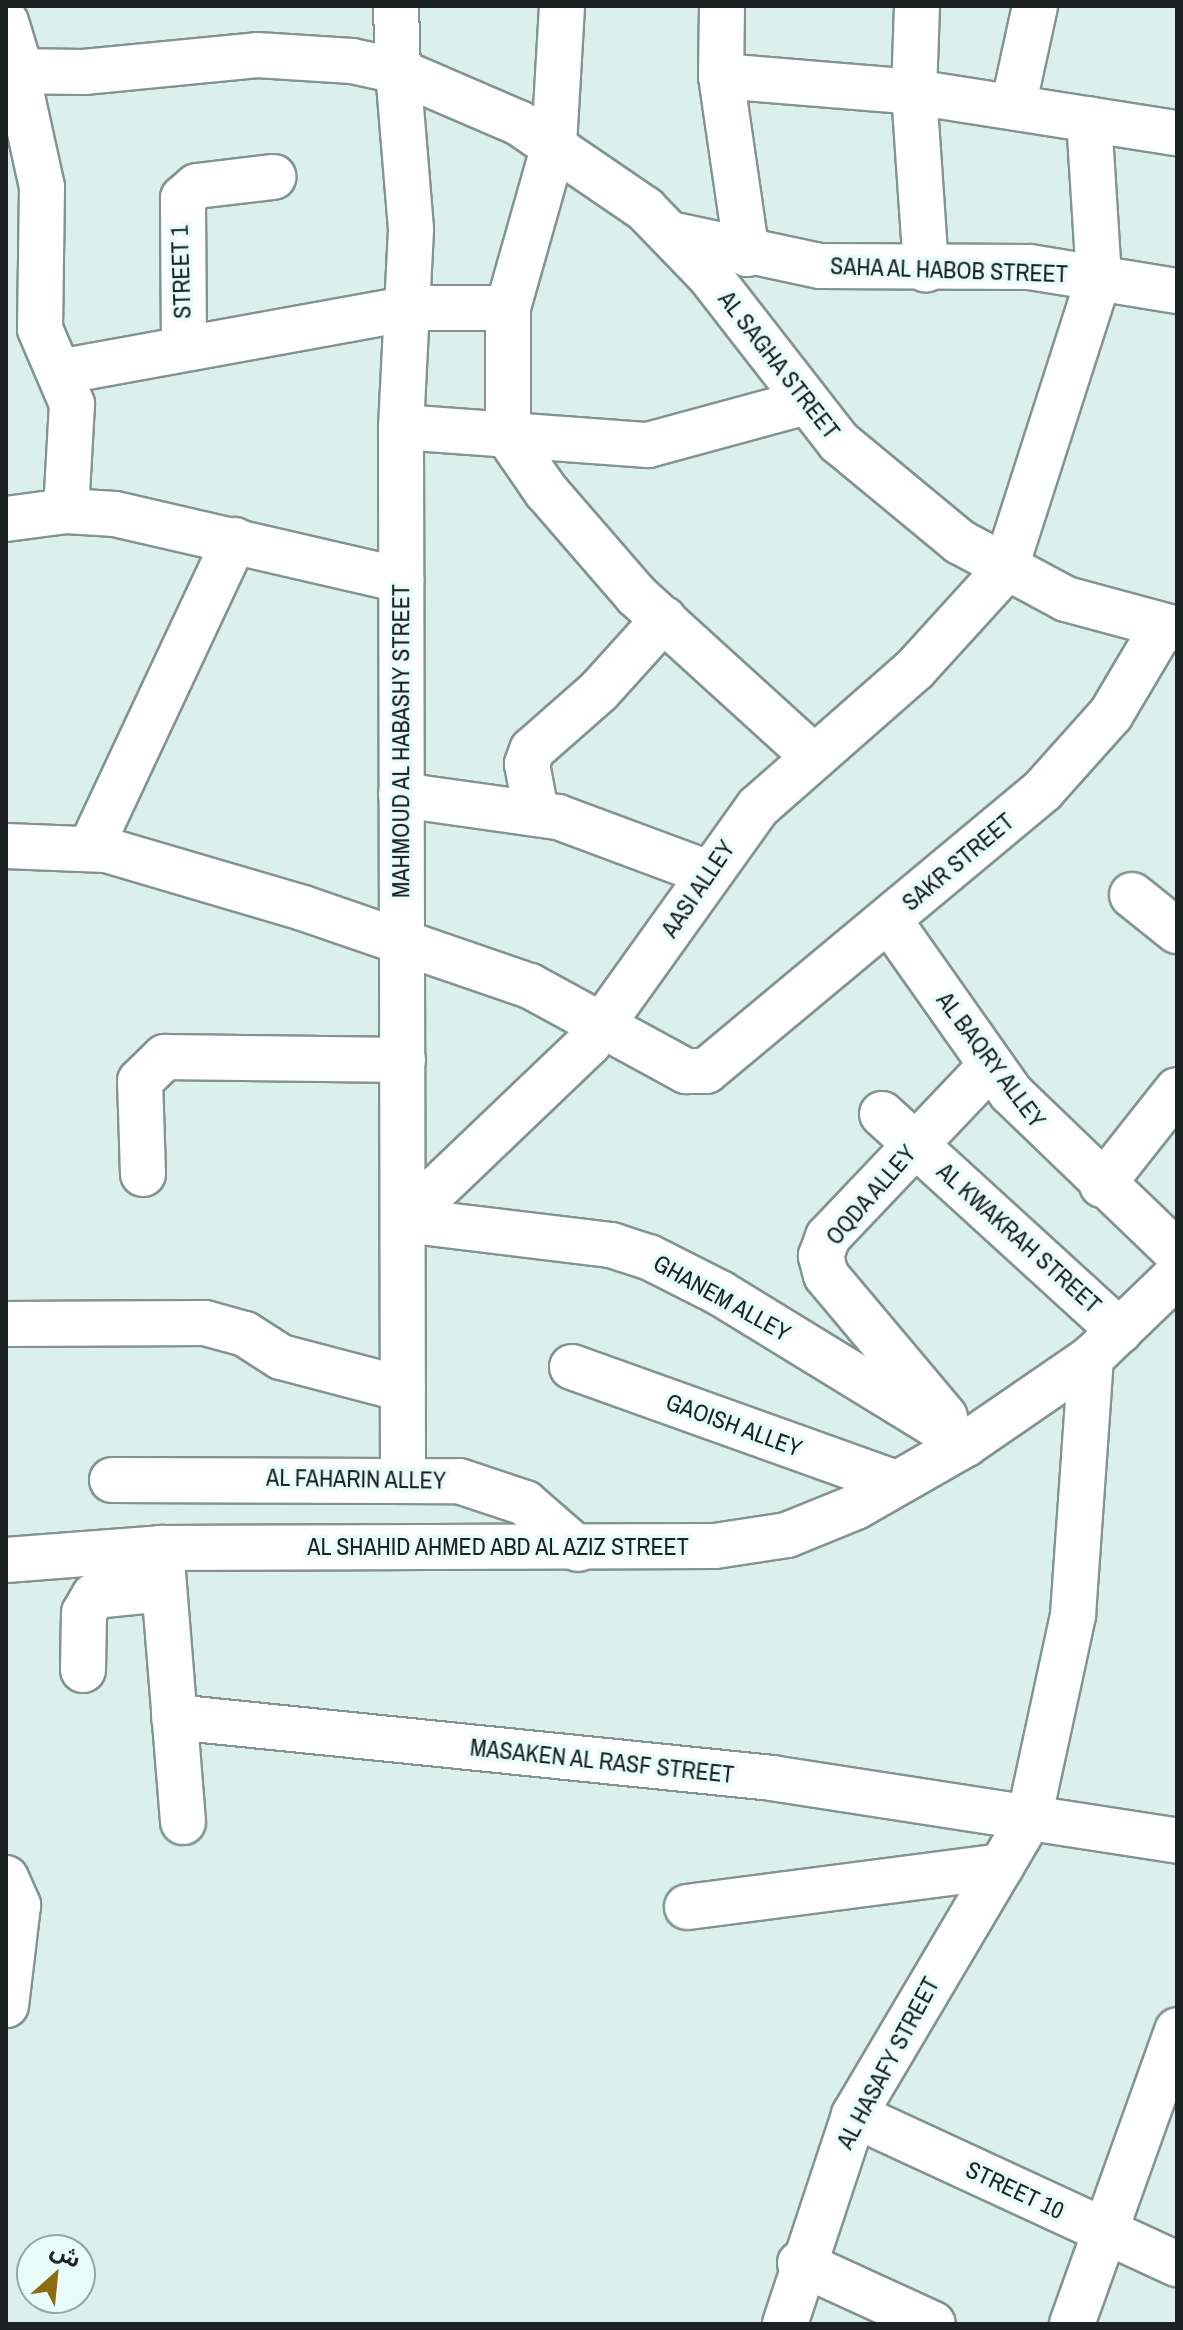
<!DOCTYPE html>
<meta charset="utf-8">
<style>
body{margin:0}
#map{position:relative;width:1183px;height:2330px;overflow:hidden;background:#dbefeb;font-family:"Archivo Narrow","Noto Sans Arabic",sans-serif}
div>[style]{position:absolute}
.roads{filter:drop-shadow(2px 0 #829491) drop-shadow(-2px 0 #829491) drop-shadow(0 2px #829491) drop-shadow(0 -2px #829491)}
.minor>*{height:44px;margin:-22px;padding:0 22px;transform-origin:22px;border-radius:22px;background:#fff}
.major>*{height:44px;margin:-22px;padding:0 22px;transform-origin:22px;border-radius:22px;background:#fff}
span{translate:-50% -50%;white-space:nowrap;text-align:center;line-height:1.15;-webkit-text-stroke:7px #e8fcf9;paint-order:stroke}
.street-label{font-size:24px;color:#1b2221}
.frame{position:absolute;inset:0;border:8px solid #1b2221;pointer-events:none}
.north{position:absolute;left:16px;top:2234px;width:80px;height:80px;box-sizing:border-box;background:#e8fcf9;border:2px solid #96a5a3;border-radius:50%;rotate:27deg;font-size:22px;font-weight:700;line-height:32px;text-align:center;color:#1b2221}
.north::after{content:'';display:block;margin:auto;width:28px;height:36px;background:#8e6c10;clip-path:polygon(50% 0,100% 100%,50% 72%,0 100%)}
</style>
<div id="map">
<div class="roads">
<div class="minor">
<div style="left:562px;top:6px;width:139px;rotate:93.3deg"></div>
<div style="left:554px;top:145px;width:169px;rotate:105.8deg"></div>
<div style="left:508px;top:308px;width:128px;rotate:90deg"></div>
<div style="left:508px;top:436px;width:67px;rotate:55.4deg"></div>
<div style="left:546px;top:491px;width:138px;rotate:49.1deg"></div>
<div style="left:636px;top:595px;width:241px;rotate:42.3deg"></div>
<div style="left:722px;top:6px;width:70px;rotate:90.8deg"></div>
<div style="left:721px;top:76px;width:180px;rotate:81.7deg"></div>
<div style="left:917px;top:6px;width:86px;rotate:92deg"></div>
<div style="left:914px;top:92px;width:178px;rotate:86.1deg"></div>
<div style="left:721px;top:76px;width:194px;rotate:4.7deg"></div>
<div style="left:914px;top:92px;width:266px;rotate:8.9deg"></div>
<div style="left:20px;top:87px;width:102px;rotate:77.6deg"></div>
<div style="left:42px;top:187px;width:142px;rotate:90.8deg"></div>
<div style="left:40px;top:329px;width:82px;rotate:66.9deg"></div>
<div style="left:72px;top:404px;width:107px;rotate:93.2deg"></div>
<div style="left:1013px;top:107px;width:103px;rotate:-77.7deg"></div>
<div style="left:675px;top:235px;width:148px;rotate:12.1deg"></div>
<div style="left:820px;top:266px;width:210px;rotate:0.3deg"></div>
<div style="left:1030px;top:267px;width:149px;rotate:9.3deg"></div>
<div style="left:184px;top:347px;width:149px;rotate:-90.4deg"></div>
<div style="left:183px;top:198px;width:18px;rotate:-41deg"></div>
<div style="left:197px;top:186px;width:77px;rotate:-6.8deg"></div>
<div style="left:59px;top:372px;width:357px;rotate:-10.3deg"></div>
<div style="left:410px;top:308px;width:98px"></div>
<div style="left:401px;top:427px;width:248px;rotate:4.2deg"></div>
<div style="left:648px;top:445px;width:161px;rotate:-15.2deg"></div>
<div style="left:6px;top:519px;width:61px;rotate:-7.6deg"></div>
<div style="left:66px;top:511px;width:49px;rotate:3.5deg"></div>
<div style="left:115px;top:514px;width:294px;rotate:13deg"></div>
<div style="left:401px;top:795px;width:159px;rotate:8deg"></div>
<div style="left:558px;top:817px;width:158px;rotate:20.4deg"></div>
<div style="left:536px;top:812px;width:49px;rotate:-100.6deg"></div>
<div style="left:527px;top:764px;width:15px;rotate:-70deg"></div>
<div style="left:532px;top:750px;width:89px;rotate:-41.4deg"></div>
<div style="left:599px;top:691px;width:97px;rotate:-47.9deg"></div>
<div style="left:6px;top:846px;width:100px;rotate:2.3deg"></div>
<div style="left:106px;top:850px;width:205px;rotate:16.4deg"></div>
<div style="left:303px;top:908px;width:240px;rotate:19deg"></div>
<div style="left:530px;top:986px;width:178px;rotate:28.6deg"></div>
<div style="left:686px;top:1071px;width:20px"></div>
<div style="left:706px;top:1071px;width:439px;rotate:-39.8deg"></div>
<div style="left:1043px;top:790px;width:102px;rotate:-48.2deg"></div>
<div style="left:1111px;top:714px;width:102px;rotate:-59.4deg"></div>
<div style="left:91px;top:847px;width:339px;rotate:-64.9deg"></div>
<div style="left:1132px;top:895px;width:58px;rotate:38.7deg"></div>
<div style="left:889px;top:920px;width:212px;rotate:54.8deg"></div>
<div style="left:1011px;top:1093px;width:231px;rotate:43.9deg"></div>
<div style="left:882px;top:1114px;width:322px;rotate:42.4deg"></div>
<div style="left:143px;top:1174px;width:93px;rotate:-91.8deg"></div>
<div style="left:140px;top:1081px;width:35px;rotate:-44deg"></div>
<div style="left:165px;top:1057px;width:238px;rotate:0.7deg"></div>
<div style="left:1102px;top:1185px;width:121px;rotate:-51.7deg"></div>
<div style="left:404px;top:1220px;width:256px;rotate:-43.7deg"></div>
<div style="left:589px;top:1043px;width:290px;rotate:-54.4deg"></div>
<div style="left:758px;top:807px;width:209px;rotate:-41.3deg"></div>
<div style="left:915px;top:669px;width:134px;rotate:-47.7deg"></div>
<div style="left:1005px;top:570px;width:307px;rotate:-72.2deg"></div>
<div style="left:1099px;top:278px;width:159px;rotate:-93.6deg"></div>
<div style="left:404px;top:1220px;width:209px;rotate:6.9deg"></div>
<div style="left:611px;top:1245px;width:40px;rotate:18deg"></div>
<div style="left:649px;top:1257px;width:80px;rotate:26.9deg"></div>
<div style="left:720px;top:1293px;width:289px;rotate:31.5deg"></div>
<div style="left:6px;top:1324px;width:199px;rotate:-0.3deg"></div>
<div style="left:205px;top:1323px;width:41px;rotate:15.4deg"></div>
<div style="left:245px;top:1334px;width:43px;rotate:32.6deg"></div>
<div style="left:281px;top:1357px;width:126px;rotate:14.7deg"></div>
<div style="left:572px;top:1367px;width:344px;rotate:19.7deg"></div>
<div style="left:945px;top:1417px;width:185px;rotate:-130deg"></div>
<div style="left:826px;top:1275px;width:20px;rotate:-105deg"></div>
<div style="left:821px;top:1256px;width:20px;rotate:-70deg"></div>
<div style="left:828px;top:1237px;width:236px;rotate:-46.5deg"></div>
<div style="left:403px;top:1477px;width:1050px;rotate:-90.11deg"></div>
<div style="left:401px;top:427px;width:198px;rotate:-87.1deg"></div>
<div style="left:411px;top:229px;width:159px;rotate:-94.7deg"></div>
<div style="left:398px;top:71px;width:132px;rotate:23.3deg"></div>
<div style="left:519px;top:123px;width:153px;rotate:34.3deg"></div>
<div style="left:645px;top:209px;width:92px;rotate:45.9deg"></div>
<div style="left:709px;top:275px;width:212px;rotate:52.1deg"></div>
<div style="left:839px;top:442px;width:157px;rotate:39.6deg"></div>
<div style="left:960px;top:542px;width:120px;rotate:28.3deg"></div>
<div style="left:1066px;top:599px;width:115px;rotate:15.1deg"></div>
<div style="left:112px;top:1480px;width:347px;rotate:0.2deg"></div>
<div style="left:459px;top:1481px;width:70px;rotate:18.4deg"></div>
<div style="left:525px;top:1503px;width:70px;rotate:41deg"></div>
<div style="left:161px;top:1548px;width:275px;rotate:85.4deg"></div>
<div style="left:6px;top:1560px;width:155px;rotate:-4.4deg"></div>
<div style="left:161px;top:1548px;width:554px;rotate:-0.21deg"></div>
<div style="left:715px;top:1546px;width:73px;rotate:-8.7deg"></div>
<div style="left:787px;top:1535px;width:74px;rotate:-22.1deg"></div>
<div style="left:856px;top:1507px;width:127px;rotate:-29.8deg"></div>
<div style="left:966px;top:1444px;width:152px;rotate:-34.5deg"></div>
<div style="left:1091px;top:1358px;width:120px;rotate:-44deg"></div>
<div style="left:83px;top:1670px;width:57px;rotate:-89deg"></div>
<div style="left:84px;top:1613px;width:20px;rotate:-60deg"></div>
<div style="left:94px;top:1596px;width:70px;rotate:-5.7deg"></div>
<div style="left:174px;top:1717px;width:601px;rotate:5.82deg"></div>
<div style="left:772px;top:1778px;width:410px;rotate:8.8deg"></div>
<div style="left:6px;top:1878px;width:30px;rotate:66deg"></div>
<div style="left:18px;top:1905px;width:101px;rotate:96.8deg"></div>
<div style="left:687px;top:1907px;width:317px;rotate:-7.4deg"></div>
<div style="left:854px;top:2115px;width:356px;rotate:24.8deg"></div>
<div style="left:800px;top:2263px;width:146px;rotate:24.6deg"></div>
<div style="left:785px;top:2324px;width:220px;rotate:-71.7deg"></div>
<div style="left:854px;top:2115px;width:344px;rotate:-59.4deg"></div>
<div style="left:1029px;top:1819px;width:209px;rotate:-77.8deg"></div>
<div style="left:1073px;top:1615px;width:258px;rotate:-86deg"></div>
<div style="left:1072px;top:2324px;width:312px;rotate:-70.3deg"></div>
</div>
<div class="major">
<div style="left:6px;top:22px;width:51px;rotate:73deg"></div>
<div style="left:6px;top:71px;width:78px;rotate:0.7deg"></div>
<div style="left:84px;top:72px;width:174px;rotate:-5.6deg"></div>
<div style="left:257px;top:55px;width:95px;rotate:3.6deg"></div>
<div style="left:352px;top:61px;width:47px;rotate:12.3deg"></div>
<div style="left:398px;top:71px;width:65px;rotate:-91.8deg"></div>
</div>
</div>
<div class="street-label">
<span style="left:949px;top:270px;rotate:2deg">SAHA AL HABOB STREET</span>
<span style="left:181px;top:272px;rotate:-92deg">STREET 1</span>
<span style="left:779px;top:365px;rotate:52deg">AL SAGHA STREET</span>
<span style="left:401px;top:741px;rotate:-90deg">MAHMOUD AL HABASHY STREET</span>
<span style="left:958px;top:862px;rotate:-40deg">SAKR STREET</span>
<span style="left:698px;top:889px;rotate:-56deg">AASI ALLEY</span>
<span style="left:991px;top:1060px;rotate:53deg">AL BAQRY ALLEY</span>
<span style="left:871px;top:1195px;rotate:-49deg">OQDA ALLEY</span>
<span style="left:1019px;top:1238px;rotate:42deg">AL KWAKRAH STREET</span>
<span style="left:722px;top:1298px;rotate:29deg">GHANEM ALLEY</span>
<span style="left:734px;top:1425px;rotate:20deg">GAOISH ALLEY</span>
<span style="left:356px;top:1479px;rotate:1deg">AL FAHARIN ALLEY</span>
<span style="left:498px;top:1547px">AL SHAHID AHMED ABD AL AZIZ STREET</span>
<span style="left:602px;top:1761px;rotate:6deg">MASAKEN AL RASF STREET</span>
<span style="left:888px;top:2063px;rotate:-62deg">AL HASAFY STREET</span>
<span style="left:1015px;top:2190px;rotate:25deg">STREET 10</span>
</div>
<div class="frame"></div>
<div class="north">ش</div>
</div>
